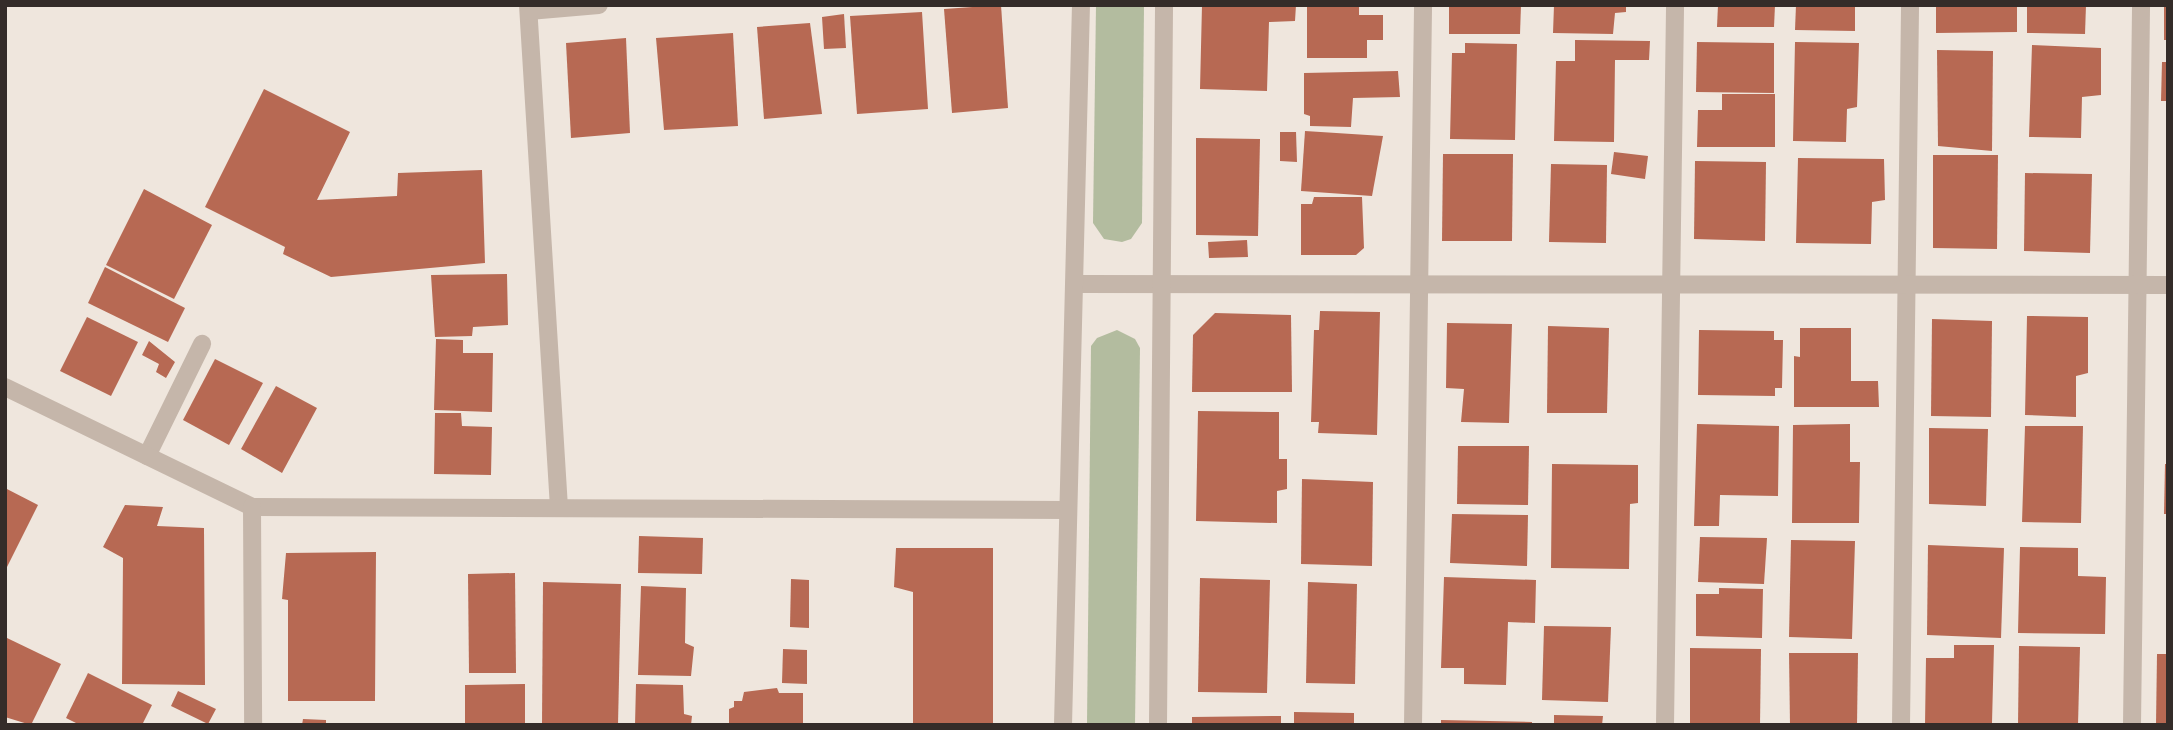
<!DOCTYPE html>
<style>
body{margin:0}
#map{position:relative;width:2173px;height:730px;overflow:hidden;background:#efe6dd;font-family:Rubik,sans-serif}
div>[style]{position:absolute}
.green>*{inset:0;background:#b3bc9f}
.building>*{inset:0;background:#b76953}
.lane>*{height:18px;margin:-9px;padding:0 9px;transform-origin:9px;border-radius:9px;background:#c5b6aa}
.street>*{height:18px;margin:-9px;padding:0 9px;transform-origin:9px;border-radius:9px;background:#c5b6aa}
span{translate:-50% -50%;white-space:nowrap;text-align:center;line-height:1.15;-webkit-text-stroke:5px #f7f0e9;paint-order:stroke}
.frame{position:absolute;inset:0;border:7px solid #342c29;pointer-events:none}
</style>
<div id="map">
<div class="green">
<div style="clip-path:polygon(1096px 5px,1144px 5px,1142px 223px,1131px 239px,1122px 242px,1104px 239px,1093px 223px)"></div>
<div style="clip-path:polygon(1117px 330px,1135px 339px,1140px 348px,1135px 725px,1087px 725px,1091px 346px,1097px 338px)"></div>
</div>
<div class="building">
<div style="clip-path:polygon(1001px 5px,1008px 108px,952px 113px,944px 9px)"></div>
<div style="clip-path:polygon(1202px 5px,1296px 5px,1295px 21px,1269px 22px,1267px 91px,1200px 89px)"></div>
<div style="clip-path:polygon(1307px 5px,1359px 5px,1359px 15px,1383px 15px,1383px 40px,1367px 40px,1367px 58px,1307px 58px)"></div>
<div style="clip-path:polygon(1449px 5px,1521px 5px,1520px 34px,1449px 34px)"></div>
<div style="clip-path:polygon(1554px 5px,1626px 5px,1626px 12px,1615px 13px,1613px 34px,1553px 33px)"></div>
<div style="clip-path:polygon(1718px 5px,1775px 5px,1774px 27px,1717px 27px)"></div>
<div style="clip-path:polygon(1796px 5px,1855px 5px,1855px 31px,1795px 30px)"></div>
<div style="clip-path:polygon(1936px 5px,2017px 5px,2017px 32px,1936px 33px)"></div>
<div style="clip-path:polygon(2027px 5px,2086px 5px,2085px 34px,2027px 33px)"></div>
<div style="clip-path:polygon(2164px 7px,2168px 7px,2168px 40px,2164px 40px)"></div>
<div style="clip-path:polygon(922px 12px,928px 109px,857px 114px,850px 16px)"></div>
<div style="clip-path:polygon(844px 14px,846px 48px,824px 49px,822px 17px)"></div>
<div style="clip-path:polygon(810px 23px,822px 114px,764px 119px,757px 27px)"></div>
<div style="clip-path:polygon(733px 33px,738px 126px,664px 130px,656px 38px)"></div>
<div style="clip-path:polygon(626px 38px,630px 133px,571px 138px,566px 43px)"></div>
<div style="clip-path:polygon(1575px 40px,1650px 41px,1649px 60px,1615px 60px,1614px 142px,1554px 141px,1556px 61px,1575px 61px)"></div>
<div style="clip-path:polygon(1697px 42px,1774px 43px,1774px 93px,1696px 92px)"></div>
<div style="clip-path:polygon(1795px 42px,1859px 43px,1857px 107px,1847px 109px,1846px 142px,1793px 141px)"></div>
<div style="clip-path:polygon(1465px 43px,1517px 44px,1515px 140px,1450px 139px,1452px 53px,1465px 53px)"></div>
<div style="clip-path:polygon(2032px 45px,2101px 48px,2101px 95px,2082px 97px,2081px 138px,2029px 137px)"></div>
<div style="clip-path:polygon(1937px 50px,1993px 51px,1992px 151px,1938px 146px)"></div>
<div style="clip-path:polygon(2162px 62px,2168px 62px,2168px 101px,2161px 101px)"></div>
<div style="clip-path:polygon(1398px 71px,1400px 97px,1353px 98px,1351px 127px,1310px 126px,1310px 116px,1304px 114px,1304px 73px)"></div>
<div style="clip-path:polygon(264px 89px,350px 132px,317px 200px,397px 196px,398px 173px,482px 170px,485px 263px,331px 277px,283px 254px,285px 247px,205px 207px)"></div>
<div style="clip-path:polygon(1722px 94px,1775px 94px,1775px 147px,1697px 147px,1698px 110px,1722px 110px)"></div>
<div style="clip-path:polygon(1305px 131px,1383px 136px,1372px 196px,1301px 191px)"></div>
<div style="clip-path:polygon(1280px 132px,1296px 132px,1297px 162px,1280px 161px)"></div>
<div style="clip-path:polygon(1196px 138px,1260px 139px,1258px 236px,1196px 235px)"></div>
<div style="clip-path:polygon(1614px 152px,1648px 156px,1645px 179px,1611px 174px)"></div>
<div style="clip-path:polygon(1443px 154px,1513px 154px,1512px 241px,1442px 241px)"></div>
<div style="clip-path:polygon(1933px 155px,1998px 155px,1997px 249px,1933px 248px)"></div>
<div style="clip-path:polygon(1798px 158px,1884px 159px,1885px 200px,1872px 202px,1871px 244px,1796px 243px)"></div>
<div style="clip-path:polygon(1695px 161px,1766px 162px,1765px 241px,1694px 239px)"></div>
<div style="clip-path:polygon(1551px 164px,1607px 165px,1606px 243px,1549px 242px)"></div>
<div style="clip-path:polygon(2025px 173px,2092px 174px,2090px 253px,2024px 251px)"></div>
<div style="clip-path:polygon(144px 189px,212px 225px,174px 299px,106px 265px)"></div>
<div style="clip-path:polygon(1314px 197px,1362px 197px,1364px 248px,1356px 255px,1301px 255px,1301px 204px,1312px 204px)"></div>
<div style="clip-path:polygon(1247px 240px,1248px 257px,1209px 258px,1208px 242px)"></div>
<div style="clip-path:polygon(105px 267px,185px 308px,168px 342px,88px 303px)"></div>
<div style="clip-path:polygon(507px 274px,508px 325px,473px 327px,472px 336px,435px 337px,431px 275px)"></div>
<div style="clip-path:polygon(1320px 311px,1380px 312px,1377px 435px,1318px 433px,1319px 422px,1311px 422px,1314px 330px,1319px 330px)"></div>
<div style="clip-path:polygon(1215px 313px,1291px 315px,1292px 392px,1192px 392px,1193px 335px)"></div>
<div style="clip-path:polygon(2027px 316px,2088px 317px,2088px 373px,2076px 376px,2076px 417px,2025px 415px)"></div>
<div style="clip-path:polygon(87px 317px,138px 342px,111px 396px,60px 371px)"></div>
<div style="clip-path:polygon(1932px 319px,1992px 321px,1991px 417px,1931px 416px)"></div>
<div style="clip-path:polygon(1447px 323px,1512px 324px,1509px 423px,1461px 422px,1464px 389px,1446px 388px)"></div>
<div style="clip-path:polygon(1548px 326px,1609px 328px,1607px 413px,1547px 413px)"></div>
<div style="clip-path:polygon(1800px 328px,1851px 328px,1851px 381px,1878px 381px,1879px 407px,1794px 407px,1794px 356px,1800px 357px)"></div>
<div style="clip-path:polygon(1699px 330px,1774px 331px,1774px 340px,1783px 340px,1782px 388px,1775px 388px,1775px 396px,1698px 395px)"></div>
<div style="clip-path:polygon(436px 339px,463px 340px,463px 353px,493px 353px,492px 412px,434px 410px)"></div>
<div style="clip-path:polygon(149px 341px,175px 362px,166px 378px,156px 372px,159px 364px,142px 355px)"></div>
<div style="clip-path:polygon(215px 359px,263px 383px,229px 445px,183px 420px)"></div>
<div style="clip-path:polygon(276px 386px,317px 408px,282px 473px,241px 449px)"></div>
<div style="clip-path:polygon(1198px 411px,1279px 412px,1279px 459px,1287px 459px,1287px 489px,1277px 491px,1277px 523px,1196px 521px)"></div>
<div style="clip-path:polygon(435px 413px,461px 413px,462px 426px,492px 427px,491px 475px,434px 474px)"></div>
<div style="clip-path:polygon(1697px 424px,1779px 426px,1778px 496px,1720px 495px,1719px 526px,1694px 526px)"></div>
<div style="clip-path:polygon(1850px 424px,1850px 462px,1860px 462px,1859px 523px,1792px 523px,1793px 425px)"></div>
<div style="clip-path:polygon(2025px 426px,2083px 426px,2081px 523px,2022px 522px)"></div>
<div style="clip-path:polygon(1929px 428px,1988px 429px,1986px 506px,1929px 504px)"></div>
<div style="clip-path:polygon(1458px 446px,1529px 446px,1528px 505px,1457px 504px)"></div>
<div style="clip-path:polygon(1552px 464px,1638px 465px,1638px 503px,1630px 504px,1629px 569px,1551px 568px)"></div>
<div style="clip-path:polygon(2165px 464px,2168px 464px,2168px 514px,2164px 514px)"></div>
<div style="clip-path:polygon(1302px 479px,1373px 482px,1372px 566px,1301px 564px)"></div>
<div style="clip-path:polygon(5px 488px,38px 505px,5px 571px)"></div>
<div style="clip-path:polygon(125px 505px,163px 507px,157px 526px,204px 528px,205px 685px,122px 684px,123px 558px,103px 547px)"></div>
<div style="clip-path:polygon(1452px 514px,1528px 515px,1527px 566px,1450px 563px)"></div>
<div style="clip-path:polygon(639px 536px,703px 538px,702px 574px,638px 573px)"></div>
<div style="clip-path:polygon(1700px 537px,1767px 538px,1764px 584px,1698px 582px)"></div>
<div style="clip-path:polygon(1791px 540px,1855px 541px,1852px 639px,1789px 637px)"></div>
<div style="clip-path:polygon(1928px 545px,2004px 548px,2001px 638px,1927px 635px)"></div>
<div style="clip-path:polygon(2020px 547px,2078px 548px,2078px 576px,2106px 577px,2105px 634px,2018px 633px)"></div>
<div style="clip-path:polygon(896px 548px,993px 548px,993px 725px,913px 725px,913px 592px,894px 587px)"></div>
<div style="clip-path:polygon(376px 552px,375px 701px,288px 701px,288px 600px,282px 599px,286px 553px)"></div>
<div style="clip-path:polygon(515px 573px,516px 673px,469px 673px,468px 574px)"></div>
<div style="clip-path:polygon(1444px 577px,1536px 580px,1535px 623px,1508px 622px,1506px 685px,1464px 684px,1464px 668px,1441px 668px)"></div>
<div style="clip-path:polygon(1200px 578px,1270px 580px,1267px 693px,1198px 692px)"></div>
<div style="clip-path:polygon(791px 579px,809px 580px,809px 628px,790px 627px)"></div>
<div style="clip-path:polygon(543px 582px,621px 584px,618px 725px,542px 725px)"></div>
<div style="clip-path:polygon(1308px 582px,1357px 584px,1355px 684px,1306px 683px)"></div>
<div style="clip-path:polygon(641px 586px,686px 588px,685px 643px,694px 647px,691px 676px,638px 675px)"></div>
<div style="clip-path:polygon(1719px 588px,1763px 589px,1762px 638px,1696px 636px,1696px 594px,1719px 594px)"></div>
<div style="clip-path:polygon(1544px 626px,1611px 627px,1608px 702px,1542px 700px)"></div>
<div style="clip-path:polygon(7px 638px,61px 664px,31px 725px,5px 717px)"></div>
<div style="clip-path:polygon(1954px 645px,1994px 645px,1992px 723px,1925px 725px,1926px 658px,1954px 658px)"></div>
<div style="clip-path:polygon(2019px 646px,2080px 647px,2078px 725px,2018px 725px)"></div>
<div style="clip-path:polygon(1690px 648px,1761px 649px,1760px 725px,1690px 725px)"></div>
<div style="clip-path:polygon(783px 649px,807px 650px,807px 684px,782px 683px)"></div>
<div style="clip-path:polygon(1789px 653px,1858px 653px,1857px 725px,1790px 725px)"></div>
<div style="clip-path:polygon(2157px 654px,2168px 654px,2168px 725px,2156px 725px)"></div>
<div style="clip-path:polygon(88px 673px,152px 705px,142px 725px,80px 725px,66px 718px)"></div>
<div style="clip-path:polygon(525px 684px,525px 725px,465px 725px,465px 685px)"></div>
<div style="clip-path:polygon(636px 684px,683px 685px,684px 714px,692px 716px,691px 725px,635px 725px)"></div>
<div style="clip-path:polygon(777px 688px,779px 693px,803px 693px,803px 725px,729px 725px,729px 709px,734px 707px,734px 701px,742px 701px,744px 692px)"></div>
<div style="clip-path:polygon(178px 691px,216px 709px,208px 724px,171px 706px)"></div>
<div style="clip-path:polygon(1294px 712px,1354px 713px,1354px 725px,1294px 725px)"></div>
<div style="clip-path:polygon(1554px 715px,1603px 716px,1602px 725px,1554px 725px)"></div>
<div style="clip-path:polygon(1281px 716px,1281px 725px,1192px 725px,1192px 717px)"></div>
<div style="clip-path:polygon(303px 719px,326px 720px,326px 725px,302px 725px)"></div>
<div style="clip-path:polygon(1441px 720px,1532px 722px,1532px 725px,1441px 725px)"></div>
</div>
<div class="lane">
<div style="left:147px;top:456px;width:125px;rotate:-63.8deg"></div>
<div style="left:1413px;top:725px;width:720px;rotate:-89.2deg"></div>
<div style="left:1665px;top:725px;width:720px;rotate:-89.2deg"></div>
<div style="left:1901px;top:725px;width:720px;rotate:-89.28deg"></div>
<div style="left:2132px;top:725px;width:720px;rotate:-89.28deg"></div>
</div>
<div class="street">
<div style="left:528px;top:5px;width:504px;rotate:86.47deg"></div>
<div style="left:529px;top:11px;width:70px;rotate:-4.9deg"></div>
<div style="left:1077px;top:284px;width:1091px;rotate:0.05deg"></div>
<div style="left:5px;top:387px;width:275px;rotate:25.9deg"></div>
<div style="left:252px;top:507px;width:814px;rotate:0.21deg"></div>
<div style="left:252px;top:507px;width:218px;rotate:89.7deg"></div>
<div style="left:1063px;top:725px;width:720px;rotate:-88.57deg"></div>
<div style="left:1158px;top:725px;width:720px;rotate:-89.52deg"></div>
</div>
<div class="frame"></div>
</div>
